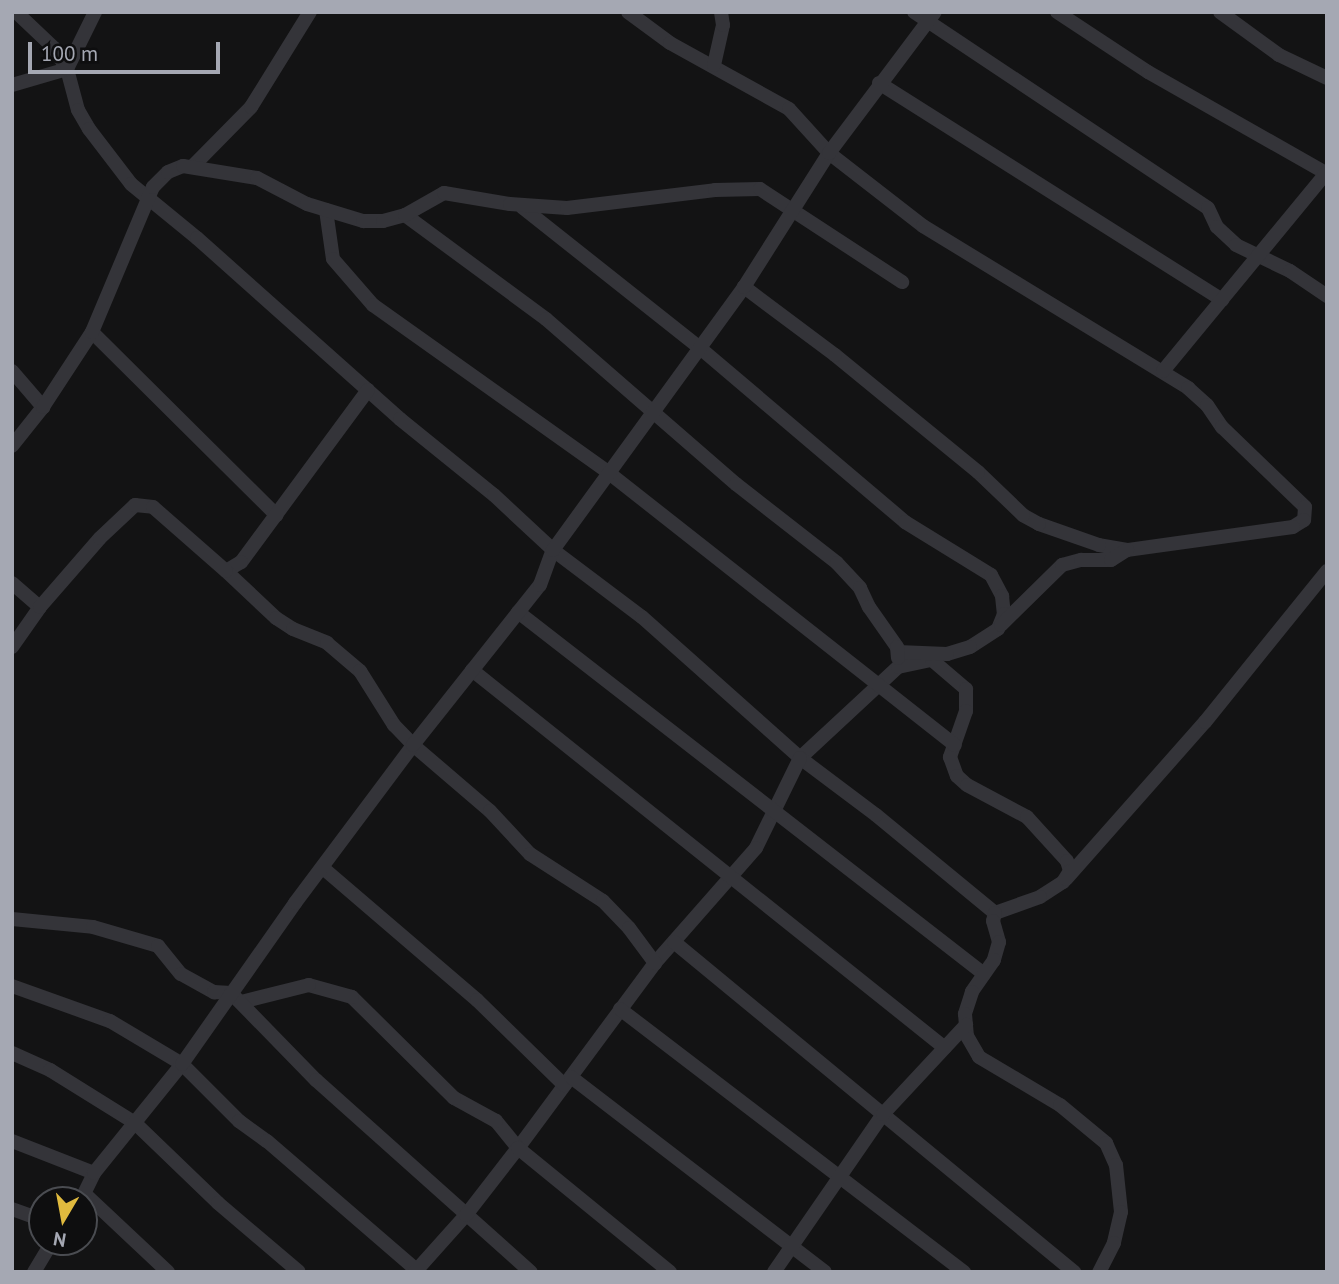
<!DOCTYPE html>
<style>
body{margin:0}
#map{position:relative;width:1339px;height:1284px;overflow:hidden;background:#131314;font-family:"PT Sans",sans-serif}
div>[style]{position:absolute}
.minor>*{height:14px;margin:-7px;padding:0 7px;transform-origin:7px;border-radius:7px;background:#343439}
span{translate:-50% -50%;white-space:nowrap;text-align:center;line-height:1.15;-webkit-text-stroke:6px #0e0e0f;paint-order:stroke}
.frame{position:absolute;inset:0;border:14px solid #a5a8b3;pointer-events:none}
.north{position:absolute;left:28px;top:1186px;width:70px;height:70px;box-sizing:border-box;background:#0e0e0f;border:2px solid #4a4c51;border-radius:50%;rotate:190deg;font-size:19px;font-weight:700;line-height:28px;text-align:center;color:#a5a8b3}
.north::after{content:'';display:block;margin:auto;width:24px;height:32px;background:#e0ba3e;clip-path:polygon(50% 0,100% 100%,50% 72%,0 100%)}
.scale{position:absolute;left:28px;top:42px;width:192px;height:32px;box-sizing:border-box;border:4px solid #a5a8b3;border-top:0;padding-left:9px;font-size:21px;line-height:24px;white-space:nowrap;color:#a5a8b3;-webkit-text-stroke:5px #0e0e0f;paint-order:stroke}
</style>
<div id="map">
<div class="minor">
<div style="left:16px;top:12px;width:52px;rotate:43.5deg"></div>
<div style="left:54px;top:48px;width:25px;rotate:58deg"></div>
<div style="left:67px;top:69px;width:42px;rotate:75deg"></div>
<div style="left:78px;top:110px;width:22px;rotate:60deg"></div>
<div style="left:89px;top:129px;width:69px;rotate:52.6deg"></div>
<div style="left:131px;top:184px;width:85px;rotate:39.3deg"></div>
<div style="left:197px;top:238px;width:272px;rotate:41.7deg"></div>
<div style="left:400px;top:419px;width:121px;rotate:39deg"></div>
<div style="left:494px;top:495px;width:81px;rotate:43deg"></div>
<div style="left:553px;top:550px;width:111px;rotate:37deg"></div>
<div style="left:642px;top:617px;width:212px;rotate:41.7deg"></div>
<div style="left:800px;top:758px;width:134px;rotate:-42.9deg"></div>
<div style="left:898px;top:667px;width:35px;rotate:-12deg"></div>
<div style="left:932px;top:660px;width:45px;rotate:40.5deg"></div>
<div style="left:966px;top:689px;width:22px;rotate:90deg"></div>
<div style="left:966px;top:711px;width:49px;rotate:109.2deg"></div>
<div style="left:950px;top:757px;width:20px;rotate:70deg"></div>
<div style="left:957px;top:776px;width:13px;rotate:42deg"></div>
<div style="left:967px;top:785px;width:68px;rotate:28.1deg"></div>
<div style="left:1027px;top:817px;width:59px;rotate:47.7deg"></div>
<div style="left:1067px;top:861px;width:10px;rotate:73deg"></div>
<div style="left:1070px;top:871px;width:13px;rotate:122deg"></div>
<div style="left:1063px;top:882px;width:27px;rotate:147deg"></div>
<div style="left:1040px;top:897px;width:48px;rotate:160.4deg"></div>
<div style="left:995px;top:913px;width:154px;rotate:-140.5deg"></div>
<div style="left:876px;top:815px;width:95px;rotate:-143.1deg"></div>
<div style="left:800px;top:758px;width:100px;rotate:116.1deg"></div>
<div style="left:756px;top:848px;width:153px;rotate:131.3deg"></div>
<div style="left:655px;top:963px;width:230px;rotate:126.5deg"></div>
<div style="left:518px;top:1148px;width:35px;rotate:-129deg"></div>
<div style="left:496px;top:1121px;width:48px;rotate:-151.3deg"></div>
<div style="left:454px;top:1098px;width:144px;rotate:-135.3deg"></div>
<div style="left:352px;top:997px;width:45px;rotate:-164.4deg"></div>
<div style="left:309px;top:985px;width:70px;rotate:166deg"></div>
<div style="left:628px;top:12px;width:52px;rotate:36.4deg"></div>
<div style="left:670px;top:43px;width:136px;rotate:29deg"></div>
<div style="left:789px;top:109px;width:59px;rotate:47.7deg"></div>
<div style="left:829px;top:153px;width:119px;rotate:37.8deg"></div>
<div style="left:923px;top:226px;width:311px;rotate:31.4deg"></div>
<div style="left:1188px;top:388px;width:25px;rotate:42deg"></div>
<div style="left:1207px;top:405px;width:27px;rotate:56deg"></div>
<div style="left:1222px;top:427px;width:115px;rotate:43.9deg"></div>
<div style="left:1305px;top:507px;width:13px;rotate:94deg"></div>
<div style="left:1304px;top:520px;width:13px;rotate:148deg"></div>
<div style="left:1293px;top:527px;width:168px;rotate:172.1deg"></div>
<div style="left:1127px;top:550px;width:28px;rotate:-170deg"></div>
<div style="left:1099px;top:545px;width:64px;rotate:-160.7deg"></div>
<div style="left:1039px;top:524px;width:18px;rotate:-151deg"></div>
<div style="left:1023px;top:515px;width:62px;rotate:-136.3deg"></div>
<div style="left:978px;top:472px;width:185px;rotate:-140.7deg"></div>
<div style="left:835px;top:355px;width:114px;rotate:-143.2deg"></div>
<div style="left:914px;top:12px;width:353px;rotate:33.7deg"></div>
<div style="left:1208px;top:208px;width:21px;rotate:65deg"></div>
<div style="left:1217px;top:227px;width:26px;rotate:43deg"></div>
<div style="left:1236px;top:245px;width:60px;rotate:25.7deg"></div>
<div style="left:1290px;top:271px;width:45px;rotate:34deg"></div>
<div style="left:1057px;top:12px;width:109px;rotate:33.4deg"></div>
<div style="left:1148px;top:72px;width:205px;rotate:29.6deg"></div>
<div style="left:1220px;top:12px;width:73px;rotate:36.1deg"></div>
<div style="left:1279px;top:55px;width:53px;rotate:25.6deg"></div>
<div style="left:714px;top:65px;width:41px;rotate:-77.3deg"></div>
<div style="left:723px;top:25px;width:13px;rotate:-99deg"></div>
<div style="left:879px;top:83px;width:406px;rotate:32.3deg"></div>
<div style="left:12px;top:85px;width:57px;rotate:-16.2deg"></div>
<div style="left:67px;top:69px;width:64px;rotate:-63.8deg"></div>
<div style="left:193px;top:166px;width:83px;rotate:-45.5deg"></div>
<div style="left:251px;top:107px;width:112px;rotate:-58.2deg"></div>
<div style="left:522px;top:207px;width:227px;rotate:38.4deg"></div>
<div style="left:700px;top:348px;width:269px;rotate:40.3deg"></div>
<div style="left:905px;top:522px;width:101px;rotate:31.6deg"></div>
<div style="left:991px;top:575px;width:24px;rotate:62deg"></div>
<div style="left:1002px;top:596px;width:18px;rotate:84deg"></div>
<div style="left:1004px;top:614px;width:16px;rotate:112deg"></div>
<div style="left:998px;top:629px;width:33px;rotate:147deg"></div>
<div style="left:970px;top:647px;width:24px;rotate:163deg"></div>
<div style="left:947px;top:654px;width:49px;rotate:-177.7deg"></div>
<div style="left:326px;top:210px;width:49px;rotate:81.9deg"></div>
<div style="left:333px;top:259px;width:61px;rotate:49deg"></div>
<div style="left:373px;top:305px;width:290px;rotate:35.4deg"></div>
<div style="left:609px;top:473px;width:440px;rotate:38.2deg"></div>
<div style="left:405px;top:215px;width:175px;rotate:36.4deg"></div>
<div style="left:546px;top:319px;width:252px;rotate:41deg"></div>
<div style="left:736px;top:484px;width:128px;rotate:38deg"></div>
<div style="left:837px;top:563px;width:34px;rotate:47deg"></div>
<div style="left:860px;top:588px;width:21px;rotate:65deg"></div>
<div style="left:869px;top:607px;width:49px;rotate:55deg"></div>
<div style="left:897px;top:647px;width:11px;rotate:85deg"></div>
<div style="left:92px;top:332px;width:260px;rotate:44.8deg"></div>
<div style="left:12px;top:371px;width:48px;rotate:49.3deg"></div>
<div style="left:1163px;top:371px;width:258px;rotate:-50.5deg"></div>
<div style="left:368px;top:390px;width:214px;rotate:126.4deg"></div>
<div style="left:241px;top:562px;width:17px;rotate:149deg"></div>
<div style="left:226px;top:571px;width:69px;rotate:43.2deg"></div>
<div style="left:276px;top:618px;width:20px;rotate:33deg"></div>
<div style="left:293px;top:629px;width:37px;rotate:22deg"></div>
<div style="left:327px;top:643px;width:43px;rotate:40.3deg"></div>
<div style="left:360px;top:671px;width:64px;rotate:57.8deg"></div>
<div style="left:394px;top:725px;width:28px;rotate:46deg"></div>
<div style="left:413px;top:745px;width:101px;rotate:40.6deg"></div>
<div style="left:490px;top:811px;width:59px;rotate:47.1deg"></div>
<div style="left:530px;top:854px;width:87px;rotate:32.8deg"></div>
<div style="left:603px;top:901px;width:37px;rotate:46deg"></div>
<div style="left:629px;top:928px;width:44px;rotate:53.4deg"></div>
<div style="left:12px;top:446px;width:50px;rotate:-51.5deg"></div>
<div style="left:43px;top:407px;width:90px;rotate:-56.8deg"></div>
<div style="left:92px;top:332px;width:157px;rotate:-67.2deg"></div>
<div style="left:153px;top:187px;width:21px;rotate:-45deg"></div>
<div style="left:168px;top:172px;width:16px;rotate:-22deg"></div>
<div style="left:183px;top:166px;width:75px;rotate:9.2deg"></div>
<div style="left:257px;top:178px;width:56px;rotate:27.5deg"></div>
<div style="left:307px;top:204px;width:59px;rotate:16.9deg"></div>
<div style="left:363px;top:221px;width:20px"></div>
<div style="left:383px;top:221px;width:23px;rotate:-15deg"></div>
<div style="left:405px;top:215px;width:45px;rotate:-29.4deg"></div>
<div style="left:444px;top:193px;width:67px;rotate:9.5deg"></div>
<div style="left:510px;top:204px;width:57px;rotate:4deg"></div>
<div style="left:567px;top:208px;width:149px;rotate:-6.9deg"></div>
<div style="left:715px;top:190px;width:45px;rotate:-1.3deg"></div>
<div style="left:760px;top:189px;width:170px;rotate:33.2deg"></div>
<div style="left:12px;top:583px;width:37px;rotate:41deg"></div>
<div style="left:518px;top:612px;width:590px;rotate:37.84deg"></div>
<div style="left:1001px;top:625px;width:86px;rotate:-44.5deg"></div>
<div style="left:1062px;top:565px;width:20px;rotate:-15deg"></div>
<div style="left:1081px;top:560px;width:30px"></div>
<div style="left:1111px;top:560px;width:19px;rotate:-32deg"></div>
<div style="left:12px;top:647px;width:49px;rotate:-55deg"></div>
<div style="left:40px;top:607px;width:91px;rotate:-49deg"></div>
<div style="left:100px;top:538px;width:48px;rotate:-43.3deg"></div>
<div style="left:135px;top:505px;width:18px;rotate:6deg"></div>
<div style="left:153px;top:507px;width:97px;rotate:41.2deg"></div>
<div style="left:472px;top:670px;width:605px;rotate:38.63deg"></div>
<div style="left:323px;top:868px;width:203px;rotate:40.6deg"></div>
<div style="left:477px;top:1000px;width:122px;rotate:44.3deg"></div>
<div style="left:1066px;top:879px;width:210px;rotate:-48.5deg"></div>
<div style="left:1205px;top:722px;width:194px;rotate:-51.1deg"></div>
<div style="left:995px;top:913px;width:8px;rotate:104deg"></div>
<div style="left:993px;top:921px;width:22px;rotate:74deg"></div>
<div style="left:999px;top:942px;width:19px;rotate:106deg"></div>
<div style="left:994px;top:960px;width:39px;rotate:125deg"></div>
<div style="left:972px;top:992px;width:23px;rotate:108deg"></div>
<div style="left:965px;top:1014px;width:22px;rotate:85deg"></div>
<div style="left:967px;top:1036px;width:24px;rotate:60deg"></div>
<div style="left:979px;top:1057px;width:94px;rotate:30.7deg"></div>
<div style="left:1060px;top:1105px;width:60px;rotate:39.6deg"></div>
<div style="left:1106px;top:1143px;width:24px;rotate:66deg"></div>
<div style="left:1116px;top:1165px;width:47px;rotate:83.9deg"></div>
<div style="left:1121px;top:1212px;width:32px;rotate:103deg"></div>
<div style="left:1114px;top:1243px;width:33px;rotate:117deg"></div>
<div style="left:12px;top:919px;width:81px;rotate:5.6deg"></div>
<div style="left:93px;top:927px;width:68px;rotate:16.3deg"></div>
<div style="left:158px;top:946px;width:36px;rotate:51deg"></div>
<div style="left:181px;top:974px;width:38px;rotate:29deg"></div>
<div style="left:214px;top:992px;width:17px;rotate:3deg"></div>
<div style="left:231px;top:993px;width:122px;rotate:45.7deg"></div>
<div style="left:316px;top:1080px;width:288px;rotate:41.8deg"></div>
<div style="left:674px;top:942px;width:519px;rotate:39.52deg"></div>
<div style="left:12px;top:986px;width:104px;rotate:19.7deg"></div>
<div style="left:110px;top:1021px;width:84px;rotate:30.8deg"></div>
<div style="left:182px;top:1064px;width:81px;rotate:45deg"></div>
<div style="left:239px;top:1121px;width:34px;rotate:36deg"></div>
<div style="left:267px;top:1141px;width:201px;rotate:40.8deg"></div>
<div style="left:620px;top:1009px;width:433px;rotate:37.4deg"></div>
<div style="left:12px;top:1053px;width:42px;rotate:24.1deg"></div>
<div style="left:50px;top:1070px;width:100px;rotate:31.9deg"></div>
<div style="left:135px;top:1123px;width:115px;rotate:43.9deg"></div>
<div style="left:218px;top:1203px;width:106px;rotate:40.4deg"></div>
<div style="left:571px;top:1077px;width:320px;rotate:37.5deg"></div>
<div style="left:12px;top:1141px;width:88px;rotate:21.3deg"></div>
<div style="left:85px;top:1194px;width:114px;rotate:43.2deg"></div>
<div style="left:81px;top:1200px;width:30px;rotate:-64deg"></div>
<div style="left:94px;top:1173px;width:140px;rotate:-51.1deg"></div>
<div style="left:182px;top:1064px;width:197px;rotate:-54.9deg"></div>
<div style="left:295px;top:903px;width:197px;rotate:-53.2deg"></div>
<div style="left:413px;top:745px;width:204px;rotate:-51.6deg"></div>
<div style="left:540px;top:585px;width:37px;rotate:-70deg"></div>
<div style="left:553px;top:550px;width:325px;rotate:-54deg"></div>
<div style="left:744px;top:287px;width:159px;rotate:-57.6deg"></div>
<div style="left:829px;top:153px;width:176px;rotate:-53.1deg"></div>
<div style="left:12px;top:1209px;width:32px;rotate:20deg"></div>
<div style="left:34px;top:1272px;width:35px;rotate:-59deg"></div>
<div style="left:415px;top:1272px;width:76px;rotate:-48.2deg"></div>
<div style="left:466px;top:1215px;width:85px;rotate:-52.2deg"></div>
<div style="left:518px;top:1148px;width:196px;rotate:39.2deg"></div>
<div style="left:774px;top:1272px;width:192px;rotate:-55.4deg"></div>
<div style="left:883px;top:1114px;width:122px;rotate:-47deg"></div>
</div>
<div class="frame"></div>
<div class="north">N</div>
<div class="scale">100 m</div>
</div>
